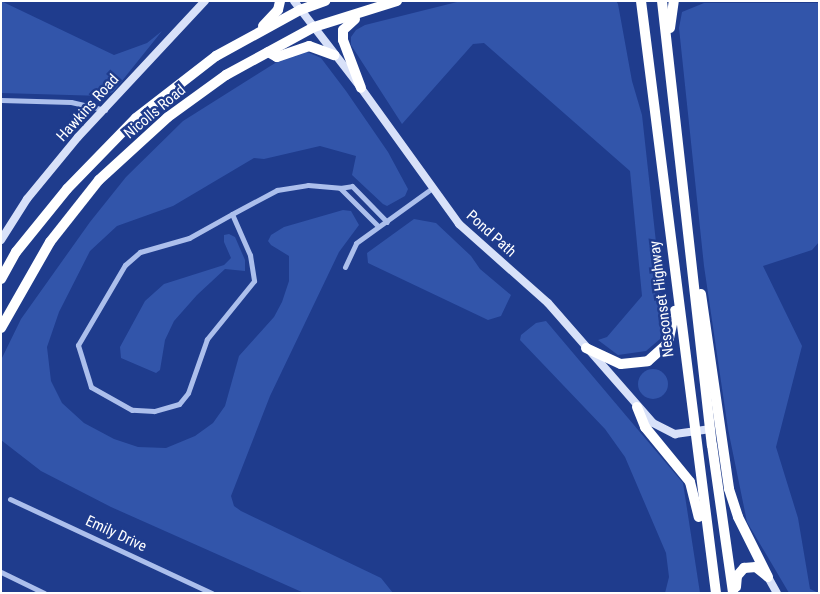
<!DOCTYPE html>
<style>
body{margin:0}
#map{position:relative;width:820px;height:594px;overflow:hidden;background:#1f3c8d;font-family:"Roboto Condensed",sans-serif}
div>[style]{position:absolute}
.green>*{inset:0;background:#3255aa}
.round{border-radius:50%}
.street>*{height:5px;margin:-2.5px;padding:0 2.5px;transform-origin:2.5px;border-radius:2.5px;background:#acbfec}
.secondary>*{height:8px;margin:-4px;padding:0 4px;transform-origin:4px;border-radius:4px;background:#d8e1f9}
.highway>*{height:10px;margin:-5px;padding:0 5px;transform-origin:5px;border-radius:5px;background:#fff}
span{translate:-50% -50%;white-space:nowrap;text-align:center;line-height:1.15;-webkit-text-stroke:5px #1f3c8d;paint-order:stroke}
.street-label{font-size:15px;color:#fff}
.frame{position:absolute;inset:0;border:2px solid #fff;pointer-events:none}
</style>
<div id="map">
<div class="green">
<div style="clip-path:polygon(1px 1px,114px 55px,147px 43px,162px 31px,113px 92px,103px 96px,1px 93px)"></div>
<div style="clip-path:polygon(461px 1px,616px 1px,618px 4px,632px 81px,642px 115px,664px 315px,660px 339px,646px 351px,618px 355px,598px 340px,607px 337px,642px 296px,630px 171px,484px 43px,473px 44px,402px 124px,351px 45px,351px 37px,356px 30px,365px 25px)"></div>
<div style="clip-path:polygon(704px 3px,819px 3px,819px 242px,812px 250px,763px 266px,802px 346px,776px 447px,798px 518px,810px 589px,819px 593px,789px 593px,747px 522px,728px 429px,704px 266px,679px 28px,682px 12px)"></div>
<div style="clip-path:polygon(305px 51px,321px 58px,346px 91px,388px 152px,408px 189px,405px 196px,387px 206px,383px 204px,352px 175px,356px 156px,320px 146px,264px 159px,254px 158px,173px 206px,117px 226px,90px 251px,59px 312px,47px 347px,51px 381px,62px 403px,84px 423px,114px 439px,138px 447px,166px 448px,195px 436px,213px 423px,225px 406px,239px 356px,274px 317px,282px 302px,289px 281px,289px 256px,271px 245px,268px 241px,271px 235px,284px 227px,343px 210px,351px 211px,359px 225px,339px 252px,270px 396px,231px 496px,234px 506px,241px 511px,381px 578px,393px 593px,304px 593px,111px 507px,41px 471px,1px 440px,1px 360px,21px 319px,90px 222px,126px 177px,183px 121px,288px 55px)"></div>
<div style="clip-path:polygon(414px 219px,436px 223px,471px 256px,480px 269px,511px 295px,501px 316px,488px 320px,368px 263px,367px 253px)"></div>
<div style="clip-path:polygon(229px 234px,235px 237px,245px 260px,245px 271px,225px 269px,197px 295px,174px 321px,165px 340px,160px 370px,156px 373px,121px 358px,120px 347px,145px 301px,164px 284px,224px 265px,231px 258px,224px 242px,224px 235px)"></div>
<div style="clip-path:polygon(546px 321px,683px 483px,700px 593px,665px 593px,669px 577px,666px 553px,625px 457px,605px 429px,520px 340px,521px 335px,536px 323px)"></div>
<div class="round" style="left:638px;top:369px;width:30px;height:30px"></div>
</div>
<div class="street">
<div style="left:1px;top:100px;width:70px;rotate:1.6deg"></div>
<div style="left:71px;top:102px;width:35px;rotate:13deg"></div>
<div style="left:232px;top:214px;width:45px;rotate:66.3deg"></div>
<div style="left:250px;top:255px;width:26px;rotate:81deg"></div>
<div style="left:254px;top:281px;width:75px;rotate:129deg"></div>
<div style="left:207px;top:339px;width:57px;rotate:109.4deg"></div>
<div style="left:188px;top:393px;width:14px;rotate:129deg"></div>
<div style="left:179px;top:404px;width:26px;rotate:164deg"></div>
<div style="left:154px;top:411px;width:22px;rotate:-177deg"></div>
<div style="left:132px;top:410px;width:47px;rotate:-150.7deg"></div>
<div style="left:91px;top:387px;width:44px;rotate:-107.2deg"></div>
<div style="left:78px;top:345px;width:93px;rotate:-59.6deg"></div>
<div style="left:125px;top:265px;width:20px;rotate:-41deg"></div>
<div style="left:140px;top:252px;width:51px;rotate:-15.9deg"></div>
<div style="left:189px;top:238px;width:49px;rotate:-29.2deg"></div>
<div style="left:232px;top:214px;width:51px;rotate:-28.1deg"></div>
<div style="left:277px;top:190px;width:31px;rotate:-9deg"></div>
<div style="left:308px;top:185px;width:32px;rotate:5deg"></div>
<div style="left:377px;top:225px;width:52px;rotate:-135deg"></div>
<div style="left:340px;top:188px;width:12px;rotate:-9deg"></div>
<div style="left:352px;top:186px;width:50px;rotate:45.8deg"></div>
<div style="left:345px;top:267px;width:26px;rotate:-65deg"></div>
<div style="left:356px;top:243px;width:92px;rotate:-35.8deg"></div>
<div style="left:10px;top:499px;width:223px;rotate:25deg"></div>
<div style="left:1px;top:572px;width:48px;rotate:26deg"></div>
</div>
<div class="secondary">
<div style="left:294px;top:1px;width:110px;rotate:52.4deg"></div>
<div style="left:361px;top:88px;width:168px;rotate:54.2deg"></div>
<div style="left:459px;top:224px;width:119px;rotate:41.6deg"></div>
<div style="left:548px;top:303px;width:159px;rotate:48.8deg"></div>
<div style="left:653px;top:423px;width:25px;rotate:27deg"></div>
<div style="left:675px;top:434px;width:36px;rotate:-8deg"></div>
<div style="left:1px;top:240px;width:49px;rotate:-57.6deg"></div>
<div style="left:27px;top:199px;width:80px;rotate:-50.6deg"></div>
<div style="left:78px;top:137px;width:186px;rotate:-47deg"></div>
<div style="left:768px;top:577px;width:18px;rotate:61deg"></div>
</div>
<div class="highway">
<div style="left:641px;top:1px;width:597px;rotate:82.78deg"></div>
<div style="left:662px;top:1px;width:447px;rotate:83.6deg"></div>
<div style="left:712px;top:445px;width:149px;rotate:81.9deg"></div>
<div style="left:355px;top:19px;width:16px;rotate:137deg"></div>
<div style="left:343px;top:30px;width:10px;rotate:90deg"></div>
<div style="left:343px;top:40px;width:51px;rotate:69.4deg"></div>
<div style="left:263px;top:26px;width:22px;rotate:-47deg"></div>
<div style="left:278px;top:10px;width:9px;rotate:-77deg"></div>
<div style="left:670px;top:28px;width:27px;rotate:-82deg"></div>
<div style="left:268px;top:52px;width:10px;rotate:29deg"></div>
<div style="left:277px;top:57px;width:34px;rotate:-19deg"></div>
<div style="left:309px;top:46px;width:27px;rotate:20deg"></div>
<div style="left:1px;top:279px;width:31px;rotate:-61deg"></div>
<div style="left:16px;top:252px;width:81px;rotate:-51deg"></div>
<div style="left:67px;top:189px;width:99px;rotate:-45.8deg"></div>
<div style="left:136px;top:118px;width:101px;rotate:-37.8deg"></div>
<div style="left:216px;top:56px;width:96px;rotate:-28.7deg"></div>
<div style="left:300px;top:10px;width:27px;rotate:-20deg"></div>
<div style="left:701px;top:294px;width:197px;rotate:81.8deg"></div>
<div style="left:729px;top:489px;width:29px;rotate:72deg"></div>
<div style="left:738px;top:517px;width:67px;rotate:63.4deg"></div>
<div style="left:1px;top:328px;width:99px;rotate:-60.3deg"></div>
<div style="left:50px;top:242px;width:79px;rotate:-51.7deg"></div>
<div style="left:99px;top:180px;width:93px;rotate:-42.4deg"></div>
<div style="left:168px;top:117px;width:72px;rotate:-35.9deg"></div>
<div style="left:226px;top:75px;width:100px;rotate:-28.6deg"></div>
<div style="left:314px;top:27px;width:87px;rotate:-17.4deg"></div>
<div style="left:586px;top:348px;width:38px;rotate:25deg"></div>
<div style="left:621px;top:364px;width:27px;rotate:-6deg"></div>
<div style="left:648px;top:361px;width:27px;rotate:-42deg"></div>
<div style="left:668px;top:343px;width:33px;rotate:-78deg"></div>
<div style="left:637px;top:407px;width:22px;rotate:68deg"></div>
<div style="left:645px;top:427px;width:71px;rotate:50.7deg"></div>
<div style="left:690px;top:482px;width:36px;rotate:76deg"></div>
<div style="left:736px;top:587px;width:11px;rotate:-85deg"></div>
<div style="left:737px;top:576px;width:11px;rotate:-49deg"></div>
<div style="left:744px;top:568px;width:12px;rotate:-5deg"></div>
<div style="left:756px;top:567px;width:14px;rotate:39deg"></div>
</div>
<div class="street-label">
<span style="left:88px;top:108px;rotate:-48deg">Hawkins Road</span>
<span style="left:155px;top:112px;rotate:-40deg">Nicolls Road</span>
<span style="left:491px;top:234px;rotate:42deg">Pond Path</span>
<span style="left:662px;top:299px;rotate:-97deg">Nesconset Highway</span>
<span style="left:116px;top:534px;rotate:25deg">Emily Drive</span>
</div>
<div class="frame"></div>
</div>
